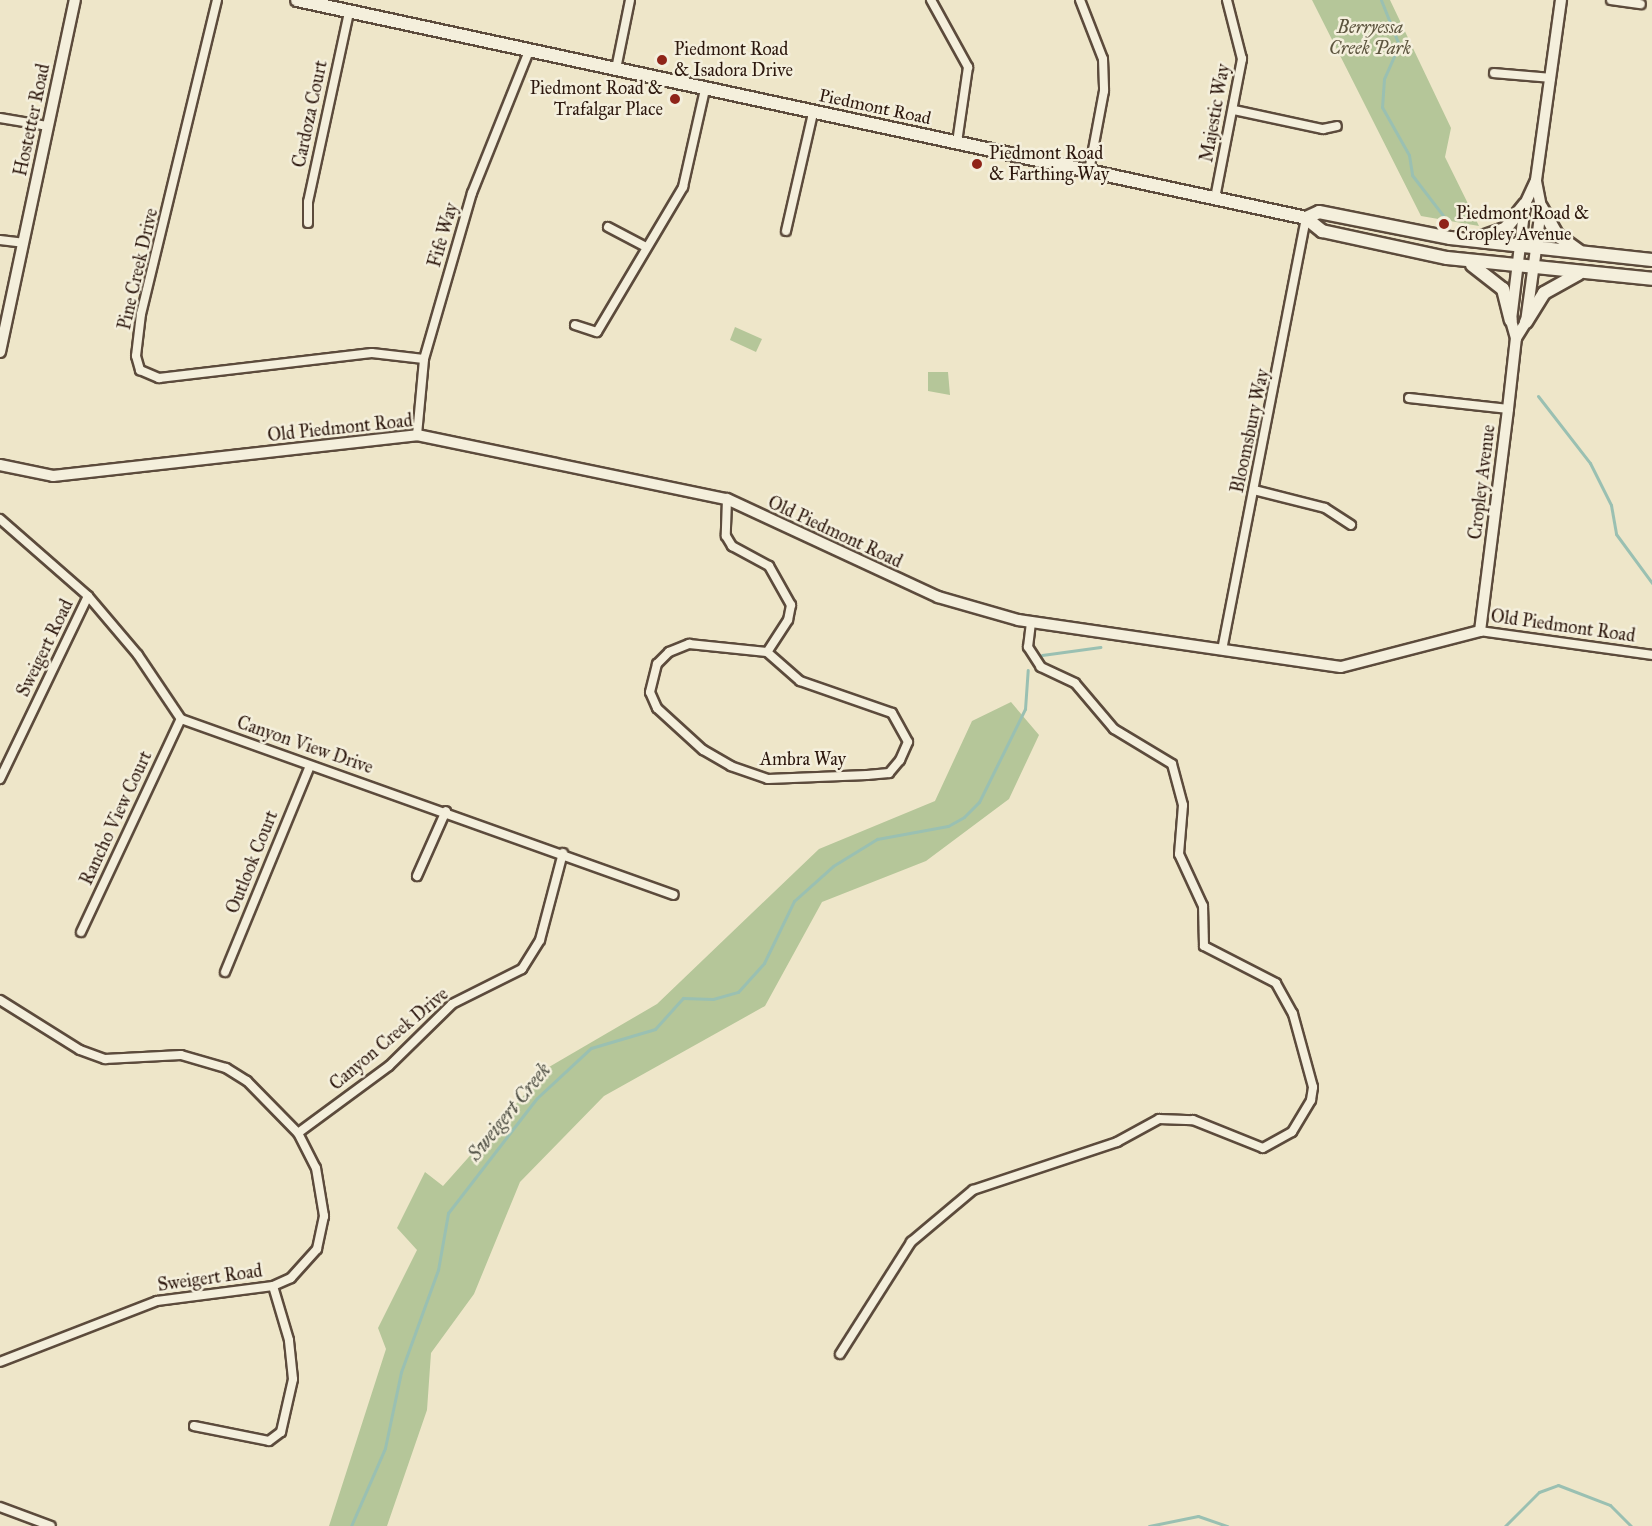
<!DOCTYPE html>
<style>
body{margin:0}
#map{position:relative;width:1652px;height:1526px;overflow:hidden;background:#eee6c9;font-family:"IM FELL Great Primer",serif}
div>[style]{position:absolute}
.green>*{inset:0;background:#b5c699}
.stream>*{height:3px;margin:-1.5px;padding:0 1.5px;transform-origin:1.5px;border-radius:1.5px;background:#9ac0b2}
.roads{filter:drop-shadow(2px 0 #5c4b3c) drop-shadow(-2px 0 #5c4b3c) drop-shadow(0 2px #5c4b3c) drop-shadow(0 -2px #5c4b3c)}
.minor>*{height:8px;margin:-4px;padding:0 4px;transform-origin:4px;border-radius:4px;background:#f4efdc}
.tertiary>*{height:10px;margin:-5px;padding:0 5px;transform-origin:5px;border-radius:5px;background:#f4efdc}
.secondary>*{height:12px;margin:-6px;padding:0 6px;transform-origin:6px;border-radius:6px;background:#f4efdc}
.dots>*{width:16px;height:16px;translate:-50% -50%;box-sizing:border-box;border:3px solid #f4efdc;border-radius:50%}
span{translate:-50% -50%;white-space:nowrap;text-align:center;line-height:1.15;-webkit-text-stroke:5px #f4efdc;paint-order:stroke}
.park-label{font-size:18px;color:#5c543e;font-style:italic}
.poi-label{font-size:18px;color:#2c170d}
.left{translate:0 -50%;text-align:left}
.right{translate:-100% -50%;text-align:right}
.street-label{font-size:18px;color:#2c170d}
.water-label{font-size:20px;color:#525247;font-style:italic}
</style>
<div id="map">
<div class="green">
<div style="clip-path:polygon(1312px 0,1390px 0,1451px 128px,1445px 157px,1479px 226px,1421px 216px)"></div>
<div style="clip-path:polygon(735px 327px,762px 339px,756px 352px,730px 340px)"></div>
<div style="clip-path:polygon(928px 372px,948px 372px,950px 395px,928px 391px)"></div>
<div style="clip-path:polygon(1011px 702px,1039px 735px,1009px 799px,926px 861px,822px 902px,765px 1006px,604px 1096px,520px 1182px,474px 1294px,431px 1353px,427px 1410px,387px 1526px,329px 1526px,386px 1349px,378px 1328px,417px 1250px,397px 1228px,425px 1172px,443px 1186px,549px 1067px,657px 1004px,819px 849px,935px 801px,972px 721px)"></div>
</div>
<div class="stream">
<div style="left:1381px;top:0;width:48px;rotate:68.2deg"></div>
<div style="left:1399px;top:45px;width:37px;rotate:114deg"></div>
<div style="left:1384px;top:79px;width:28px;rotate:94deg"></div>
<div style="left:1382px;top:107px;width:55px;rotate:60.6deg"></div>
<div style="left:1409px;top:155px;width:20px;rotate:81deg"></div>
<div style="left:1412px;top:175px;width:54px;rotate:52.5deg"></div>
<div style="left:1538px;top:396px;width:85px;rotate:52.2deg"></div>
<div style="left:1590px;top:463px;width:47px;rotate:63.4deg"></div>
<div style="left:1611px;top:505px;width:29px;rotate:80deg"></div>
<div style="left:1616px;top:534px;width:61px;rotate:53.7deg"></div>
<div style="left:1042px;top:655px;width:59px;rotate:-7.9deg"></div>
<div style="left:351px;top:1526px;width:85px;rotate:-66.4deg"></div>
<div style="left:385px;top:1448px;width:78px;rotate:-78.1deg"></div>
<div style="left:401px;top:1372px;width:109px;rotate:-70.1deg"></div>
<div style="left:438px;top:1270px;width:58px;rotate:-80deg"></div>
<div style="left:448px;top:1213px;width:145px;rotate:-52.3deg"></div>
<div style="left:537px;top:1098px;width:74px;rotate:-42.8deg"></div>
<div style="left:591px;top:1048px;width:67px;rotate:-16.5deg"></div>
<div style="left:655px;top:1029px;width:42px;rotate:-47.9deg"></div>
<div style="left:683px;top:998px;width:30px;rotate:2deg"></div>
<div style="left:713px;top:999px;width:26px;rotate:-16deg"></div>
<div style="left:738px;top:992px;width:39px;rotate:-48deg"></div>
<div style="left:764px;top:963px;width:69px;rotate:-64.2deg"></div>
<div style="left:794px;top:901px;width:52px;rotate:-41.9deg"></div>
<div style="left:833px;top:866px;width:52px;rotate:-31.5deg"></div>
<div style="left:877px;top:839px;width:72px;rotate:-10.4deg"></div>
<div style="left:948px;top:826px;width:18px;rotate:-29deg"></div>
<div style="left:964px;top:817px;width:21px;rotate:-45deg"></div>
<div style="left:979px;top:802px;width:104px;rotate:-63.7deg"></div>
<div style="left:1025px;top:709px;width:39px;rotate:-86deg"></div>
<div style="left:1149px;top:1526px;width:50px;rotate:-11.5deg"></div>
<div style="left:1198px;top:1516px;width:31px;rotate:19deg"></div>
<div style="left:1505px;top:1526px;width:48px;rotate:-45deg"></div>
<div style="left:1539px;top:1492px;width:20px;rotate:-20deg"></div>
<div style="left:1558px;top:1485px;width:56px;rotate:21deg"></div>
<div style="left:1610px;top:1505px;width:30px;rotate:45deg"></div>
</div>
<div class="roads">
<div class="minor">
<div style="left:217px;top:0;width:323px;rotate:103.6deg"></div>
<div style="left:141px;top:314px;width:42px;rotate:96.8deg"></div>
<div style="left:136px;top:356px;width:15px;rotate:74deg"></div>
<div style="left:140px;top:370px;width:21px;rotate:23deg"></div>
<div style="left:159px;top:378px;width:214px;rotate:-6.7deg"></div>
<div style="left:372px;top:353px;width:52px;rotate:6.6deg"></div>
<div style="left:931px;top:0;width:77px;rotate:61.1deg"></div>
<div style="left:968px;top:67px;width:76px;rotate:98.3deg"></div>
<div style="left:1080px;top:0;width:63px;rotate:68.7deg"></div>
<div style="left:1103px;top:59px;width:32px;rotate:88deg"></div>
<div style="left:1104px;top:91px;width:81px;rotate:100.6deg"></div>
<div style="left:1611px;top:0;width:30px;rotate:8deg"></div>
<div style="left:616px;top:69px;width:70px;rotate:-78.5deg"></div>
<div style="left:1494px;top:73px;width:57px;rotate:5deg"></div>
<div style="left:1234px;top:110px;width:91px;rotate:12.1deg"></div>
<div style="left:1323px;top:129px;width:14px;rotate:-12deg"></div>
<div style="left:0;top:118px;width:49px;rotate:9.5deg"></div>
<div style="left:1215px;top:198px;width:142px;rotate:-79deg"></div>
<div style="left:1242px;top:59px;width:61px;rotate:-104.3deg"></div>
<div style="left:308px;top:223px;width:21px;rotate:-90deg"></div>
<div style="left:308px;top:202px;width:194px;rotate:-77.8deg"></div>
<div style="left:608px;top:227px;width:43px;rotate:27.8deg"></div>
<div style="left:786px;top:231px;width:121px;rotate:-77.1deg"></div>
<div style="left:0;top:240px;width:23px;rotate:7deg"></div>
<div style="left:575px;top:325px;width:23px;rotate:18deg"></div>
<div style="left:597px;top:332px;width:169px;rotate:-59.3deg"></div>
<div style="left:683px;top:187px;width:100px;rotate:-77.3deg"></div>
<div style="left:1409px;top:398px;width:100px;rotate:6.3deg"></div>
<div style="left:417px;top:435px;width:76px;rotate:-84.7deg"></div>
<div style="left:424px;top:359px;width:173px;rotate:-73.9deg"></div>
<div style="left:472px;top:193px;width:153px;rotate:-68.1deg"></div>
<div style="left:1254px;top:490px;width:73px;rotate:14.2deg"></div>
<div style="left:1325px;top:508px;width:31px;rotate:33deg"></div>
<div style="left:727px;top:499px;width:37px;rotate:92deg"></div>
<div style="left:726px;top:536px;width:12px;rotate:59deg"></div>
<div style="left:732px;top:546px;width:42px;rotate:28.4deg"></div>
<div style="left:769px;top:566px;width:45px;rotate:60.6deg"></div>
<div style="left:791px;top:605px;width:15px;rotate:101deg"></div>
<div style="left:788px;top:620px;width:38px;rotate:123deg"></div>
<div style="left:0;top:519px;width:117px;rotate:41.2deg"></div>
<div style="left:88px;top:596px;width:77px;rotate:49.7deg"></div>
<div style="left:138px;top:655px;width:77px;rotate:56.1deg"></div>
<div style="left:181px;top:719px;width:523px;rotate:19.65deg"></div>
<div style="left:1480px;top:631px;width:174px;rotate:7.9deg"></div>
<div style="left:689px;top:644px;width:78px;rotate:5.9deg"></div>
<div style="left:767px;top:652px;width:44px;rotate:41.3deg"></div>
<div style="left:800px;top:681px;width:97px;rotate:19.2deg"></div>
<div style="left:892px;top:713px;width:33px;rotate:61deg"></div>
<div style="left:908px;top:742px;width:20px;rotate:114deg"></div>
<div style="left:900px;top:760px;width:17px;rotate:130deg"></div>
<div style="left:889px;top:773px;width:22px;rotate:175deg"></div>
<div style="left:867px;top:775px;width:99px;rotate:177.7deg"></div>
<div style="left:768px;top:779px;width:39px;rotate:-161deg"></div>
<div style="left:731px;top:766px;width:32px;rotate:-150deg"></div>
<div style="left:703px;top:750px;width:62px;rotate:-137.6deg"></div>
<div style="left:657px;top:708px;width:17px;rotate:-114deg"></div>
<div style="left:650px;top:692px;width:29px;rotate:-76deg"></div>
<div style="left:657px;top:664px;width:17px;rotate:-45deg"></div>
<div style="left:669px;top:652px;width:22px;rotate:-22deg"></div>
<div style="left:1222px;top:650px;width:440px;rotate:-79deg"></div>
<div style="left:0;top:779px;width:203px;rotate:-64.3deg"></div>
<div style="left:417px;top:876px;width:71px;rotate:-66deg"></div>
<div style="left:81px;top:932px;width:235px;rotate:-64.9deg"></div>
<div style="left:225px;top:972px;width:223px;rotate:-67.6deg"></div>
<div style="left:0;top:1000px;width:94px;rotate:32deg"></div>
<div style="left:80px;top:1050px;width:27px;rotate:20deg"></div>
<div style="left:105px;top:1059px;width:76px;rotate:-3deg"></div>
<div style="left:181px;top:1055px;width:47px;rotate:16.1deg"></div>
<div style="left:226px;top:1068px;width:25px;rotate:32deg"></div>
<div style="left:247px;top:1081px;width:73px;rotate:45.6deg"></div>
<div style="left:298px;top:1133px;width:39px;rotate:63deg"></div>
<div style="left:316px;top:1168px;width:49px;rotate:80.5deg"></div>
<div style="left:324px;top:1216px;width:34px;rotate:102deg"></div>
<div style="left:317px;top:1249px;width:39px;rotate:132deg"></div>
<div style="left:291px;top:1278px;width:20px;rotate:156deg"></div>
<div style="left:273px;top:1286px;width:117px;rotate:172.6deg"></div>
<div style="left:157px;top:1301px;width:168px;rotate:158.8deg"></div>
<div style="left:298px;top:1133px;width:113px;rotate:-36.4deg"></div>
<div style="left:389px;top:1066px;width:88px;rotate:-44.5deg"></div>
<div style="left:452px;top:1004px;width:78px;rotate:-26.6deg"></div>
<div style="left:522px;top:969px;width:34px;rotate:-58deg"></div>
<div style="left:540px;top:940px;width:90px;rotate:-75.2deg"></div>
<div style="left:840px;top:1354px;width:133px;rotate:-57.6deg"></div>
<div style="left:911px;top:1242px;width:81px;rotate:-40deg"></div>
<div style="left:973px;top:1190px;width:152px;rotate:-18.4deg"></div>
<div style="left:1117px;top:1142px;width:48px;rotate:-28.7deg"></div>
<div style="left:1159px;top:1119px;width:34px;rotate:2deg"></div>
<div style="left:1193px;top:1120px;width:75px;rotate:21.8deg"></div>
<div style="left:1263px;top:1148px;width:33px;rotate:-29deg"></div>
<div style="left:1292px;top:1132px;width:37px;rotate:-59deg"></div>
<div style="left:1311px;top:1100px;width:13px;rotate:-81deg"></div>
<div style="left:1313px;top:1087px;width:76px;rotate:-105.3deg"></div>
<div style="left:1293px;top:1014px;width:35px;rotate:-119deg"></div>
<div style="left:1276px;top:983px;width:81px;rotate:-152.8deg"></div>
<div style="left:1204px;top:946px;width:40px;rotate:-91.4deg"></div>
<div style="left:1203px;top:906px;width:57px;rotate:-114.8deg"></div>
<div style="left:1179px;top:854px;width:49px;rotate:-85.3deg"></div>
<div style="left:1183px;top:805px;width:42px;rotate:-105deg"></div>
<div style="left:1172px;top:764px;width:68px;rotate:-148.9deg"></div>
<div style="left:1114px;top:729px;width:60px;rotate:-130.3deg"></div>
<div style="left:1075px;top:683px;width:38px;rotate:-155deg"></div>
<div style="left:1041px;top:667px;width:24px;rotate:-123deg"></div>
<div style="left:1028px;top:647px;width:25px;rotate:-83deg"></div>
<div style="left:194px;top:1426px;width:76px;rotate:11.3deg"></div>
<div style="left:269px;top:1441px;width:15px;rotate:-37deg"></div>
<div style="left:281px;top:1432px;width:54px;rotate:-77.2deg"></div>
<div style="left:293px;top:1379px;width:39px;rotate:-96deg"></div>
<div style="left:289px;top:1340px;width:56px;rotate:-106.5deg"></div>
<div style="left:0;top:1507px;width:54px;rotate:20.4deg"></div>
</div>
<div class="tertiary">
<div style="left:1516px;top:338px;width:19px;rotate:-58deg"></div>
<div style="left:1526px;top:322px;width:74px;rotate:-82.2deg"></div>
<div style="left:1536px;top:249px;width:42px;rotate:-83.2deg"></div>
<div style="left:1541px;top:207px;width:26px;rotate:-101deg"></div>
<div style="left:0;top:352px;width:360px;rotate:-78deg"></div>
<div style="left:0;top:465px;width:54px;rotate:11.7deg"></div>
<div style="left:53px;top:476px;width:366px;rotate:-6.4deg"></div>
<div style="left:417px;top:435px;width:317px;rotate:11.7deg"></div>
<div style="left:727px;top:499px;width:233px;rotate:24.9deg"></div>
<div style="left:938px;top:597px;width:83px;rotate:16deg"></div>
<div style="left:1018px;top:620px;width:326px;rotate:8.3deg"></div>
<div style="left:1341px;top:667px;width:144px;rotate:-14.5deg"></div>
<div style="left:1480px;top:631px;width:224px;rotate:-82.8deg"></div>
<div style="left:1508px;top:409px;width:71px;rotate:-83.6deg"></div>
<div style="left:1516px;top:338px;width:19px;rotate:-106deg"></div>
<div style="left:1511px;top:320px;width:117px;rotate:-83.1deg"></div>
<div style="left:1525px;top:204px;width:26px;rotate:-65deg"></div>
<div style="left:1536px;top:180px;width:182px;rotate:-82.1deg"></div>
</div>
<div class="secondary">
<div style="left:297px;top:0;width:1032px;rotate:12.19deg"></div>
<div style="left:1306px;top:218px;width:21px;rotate:39deg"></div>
<div style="left:1322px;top:231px;width:128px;rotate:12.2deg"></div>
<div style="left:1447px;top:258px;width:206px;rotate:5.8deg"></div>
<div style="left:1541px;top:207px;width:32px;rotate:60deg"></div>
<div style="left:1557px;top:235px;width:27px;rotate:36deg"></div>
<div style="left:1306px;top:218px;width:14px;rotate:-25deg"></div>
<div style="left:1319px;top:212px;width:134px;rotate:11.2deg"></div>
<div style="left:1450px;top:238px;width:203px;rotate:6.2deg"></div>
<div style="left:1477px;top:239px;width:30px;rotate:-20deg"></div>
<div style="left:1505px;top:229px;width:32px;rotate:-51deg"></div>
<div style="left:1472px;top:265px;width:39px;rotate:38deg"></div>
<div style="left:1503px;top:289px;width:32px;rotate:76deg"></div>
<div style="left:1526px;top:322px;width:34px;rotate:-58deg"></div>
<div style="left:1544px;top:293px;width:39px;rotate:-29deg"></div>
</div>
</div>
<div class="dots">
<div style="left:662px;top:60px;background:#8f2418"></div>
<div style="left:675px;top:99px;background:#8f2418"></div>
<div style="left:977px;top:164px;background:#8f2418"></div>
<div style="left:1444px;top:224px;background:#8f2418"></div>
</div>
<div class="park-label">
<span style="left:1370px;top:38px">Berryessa<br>Creek Park</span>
</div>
<div class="poi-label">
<span class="left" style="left:674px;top:60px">Piedmont Road<br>&amp; Isadora Drive</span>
<span class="right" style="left:663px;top:99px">Piedmont Road &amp;<br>Trafalgar Place</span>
<span class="left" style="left:989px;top:164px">Piedmont Road<br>&amp; Farthing Way</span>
<span class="left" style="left:1456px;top:224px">Piedmont Road &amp;<br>Cropley Avenue</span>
</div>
<div class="street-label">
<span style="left:875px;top:107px;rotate:12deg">Piedmont Road</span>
<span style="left:1215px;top:113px;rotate:-80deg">Majestic Way</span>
<span style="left:310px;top:114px;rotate:-78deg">Cardoza Court</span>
<span style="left:32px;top:120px;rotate:-78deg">Hostetter Road</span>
<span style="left:443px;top:235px;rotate:-74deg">Fife Way</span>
<span style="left:138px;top:269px;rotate:-77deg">Pine Creek Drive</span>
<span style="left:340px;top:428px;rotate:-6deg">Old Piedmont Road</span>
<span style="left:1250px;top:431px;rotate:-78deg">Bloomsbury Way</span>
<span style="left:1482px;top:482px;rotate:-83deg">Cropley Avenue</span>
<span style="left:835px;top:532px;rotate:25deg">Old Piedmont Road</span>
<span style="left:1563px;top:626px;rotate:8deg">Old Piedmont Road</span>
<span style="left:45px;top:648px;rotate:-64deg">Sweigert Road</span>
<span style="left:305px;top:745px;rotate:19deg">Canyon View Drive</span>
<span style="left:803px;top:759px">Ambra Way</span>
<span style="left:116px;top:818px;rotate:-65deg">Rancho View Court</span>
<span style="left:252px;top:862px;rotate:-68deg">Outlook Court</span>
<span style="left:389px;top:1039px;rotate:-40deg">Canyon Creek Drive</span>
<span style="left:210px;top:1278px;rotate:-8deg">Sweigert Road</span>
</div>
<div class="water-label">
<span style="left:509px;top:1112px;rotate:-51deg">Sweigert Creek</span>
</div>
</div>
